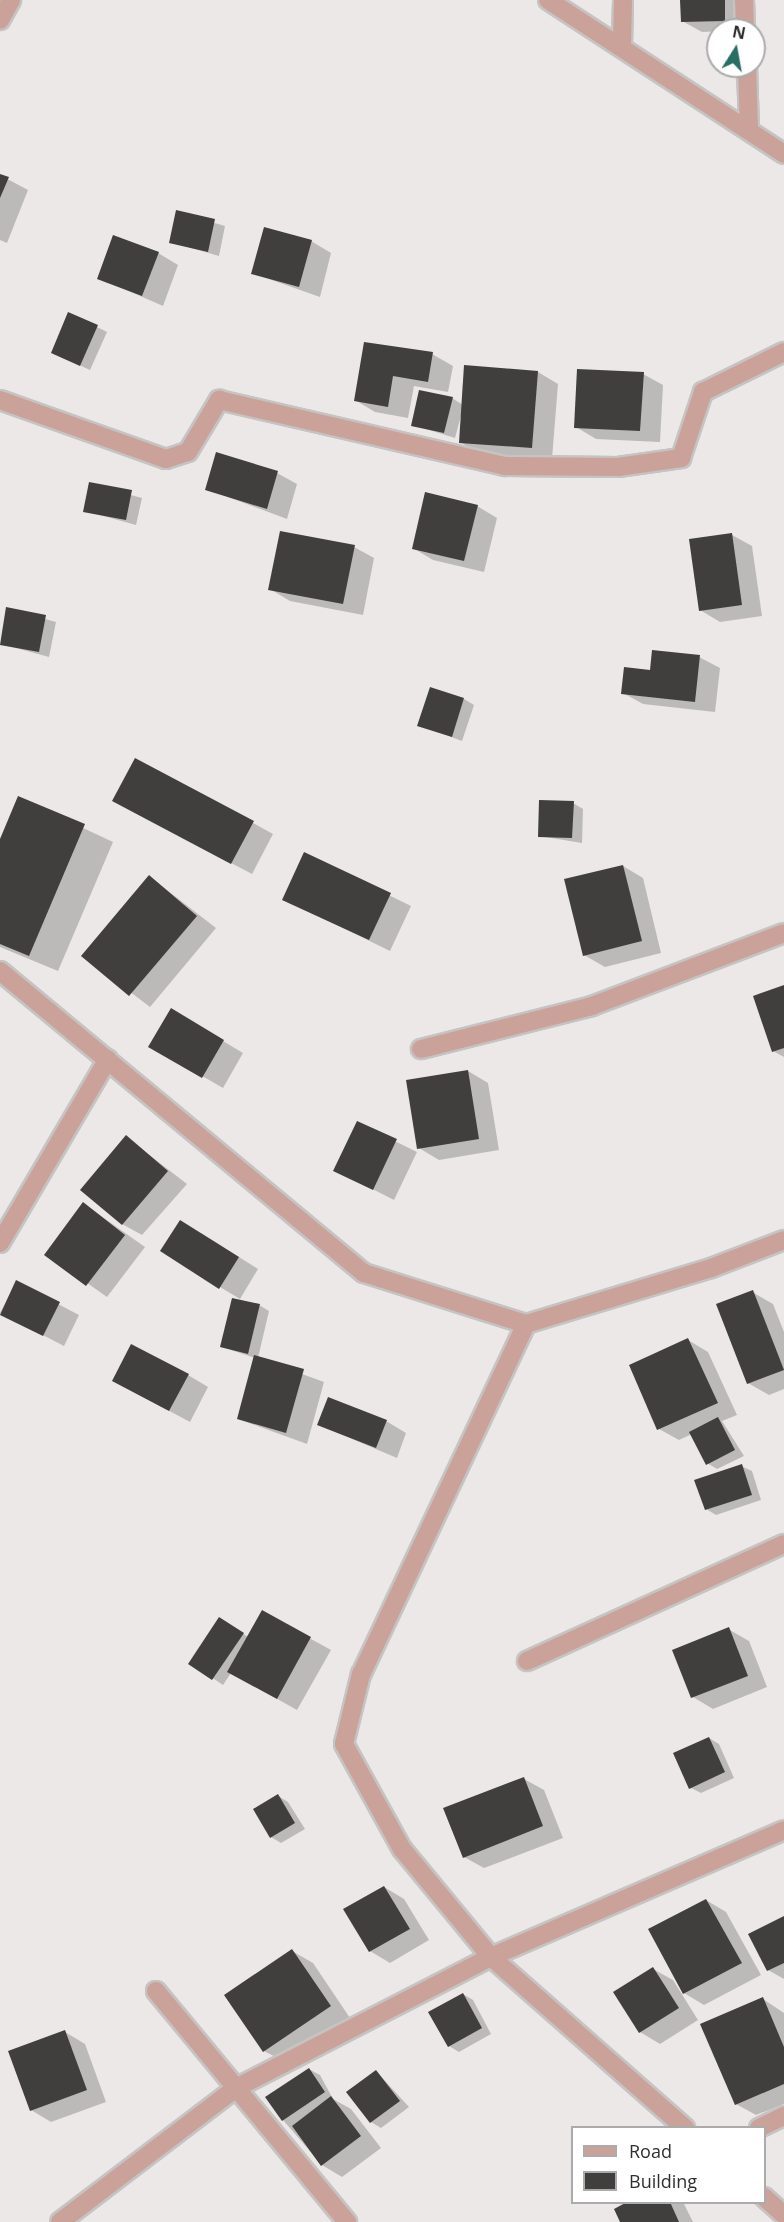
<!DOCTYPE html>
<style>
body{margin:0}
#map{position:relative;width:784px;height:2222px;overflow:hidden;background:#ece8e8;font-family:"Open Sans",sans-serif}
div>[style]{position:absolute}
.shadow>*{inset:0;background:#0003}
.building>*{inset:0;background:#413e3e}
.roads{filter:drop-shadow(2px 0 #c6c3c3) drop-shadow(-2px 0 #c6c3c3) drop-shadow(0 2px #c6c3c3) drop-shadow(0 -2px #c6c3c3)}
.minor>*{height:18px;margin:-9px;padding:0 9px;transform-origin:9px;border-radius:9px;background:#cba299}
span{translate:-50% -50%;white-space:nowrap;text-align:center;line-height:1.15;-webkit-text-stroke:6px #fff;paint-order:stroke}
.legend{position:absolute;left:571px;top:2126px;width:195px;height:78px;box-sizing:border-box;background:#fff;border:2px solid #acabab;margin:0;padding:8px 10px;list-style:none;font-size:18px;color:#302e2e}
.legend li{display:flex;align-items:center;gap:12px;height:30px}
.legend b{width:30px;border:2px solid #acabab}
.north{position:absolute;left:706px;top:18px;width:60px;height:60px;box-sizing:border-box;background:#fff;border:2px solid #acabab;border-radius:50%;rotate:11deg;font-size:16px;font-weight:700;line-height:24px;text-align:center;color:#302e2e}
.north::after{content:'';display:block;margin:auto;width:21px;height:27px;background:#286e64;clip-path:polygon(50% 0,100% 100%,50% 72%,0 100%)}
</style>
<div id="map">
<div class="shadow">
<div style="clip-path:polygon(682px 0,745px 0,745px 30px,702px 32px,682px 21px)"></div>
<div style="clip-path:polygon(0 175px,28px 190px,7px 243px,0 240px)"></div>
<div style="clip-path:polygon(177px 212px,225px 226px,219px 256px,170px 242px)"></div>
<div style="clip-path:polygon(311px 241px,331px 253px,320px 297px,252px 273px)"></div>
<div style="clip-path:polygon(158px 253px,178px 265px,163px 306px,99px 278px)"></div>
<div style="clip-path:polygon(97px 327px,107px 332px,90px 370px,53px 353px)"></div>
<div style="clip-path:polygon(365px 344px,432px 354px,453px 366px,448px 392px,414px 386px,408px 418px,375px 412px,355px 400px)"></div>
<div style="clip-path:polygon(538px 372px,558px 384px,552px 459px,481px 454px,460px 442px,462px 412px,455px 438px,413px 425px,452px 398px,463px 405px)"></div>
<div style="clip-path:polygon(643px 374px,663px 385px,660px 442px,596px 439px,576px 427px)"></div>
<div style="clip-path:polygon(277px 473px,297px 484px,287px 519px,207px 489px)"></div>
<div style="clip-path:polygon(90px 484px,142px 498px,136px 525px,85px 511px)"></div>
<div style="clip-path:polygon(477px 506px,497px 518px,484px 572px,433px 560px,413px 548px)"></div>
<div style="clip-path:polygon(732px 535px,752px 546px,762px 616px,720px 622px,700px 610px)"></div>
<div style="clip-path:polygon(354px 547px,374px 558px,363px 615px,290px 601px,270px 589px)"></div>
<div style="clip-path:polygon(8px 609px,56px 622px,49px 657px,1px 644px)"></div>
<div style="clip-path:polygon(699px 657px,720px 668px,715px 712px,643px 704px,623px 693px,652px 671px)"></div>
<div style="clip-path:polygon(464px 699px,474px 705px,462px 741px,419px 725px)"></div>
<div style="clip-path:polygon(19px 798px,113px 842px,58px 971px,0 947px,0 843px)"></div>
<div style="clip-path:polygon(573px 803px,583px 809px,582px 843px,539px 836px)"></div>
<div style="clip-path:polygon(134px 812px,253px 823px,273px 834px,252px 874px)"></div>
<div style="clip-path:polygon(305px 854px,411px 906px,390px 951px,284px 899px)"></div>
<div style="clip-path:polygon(623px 866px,643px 878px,661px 953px,605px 967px,584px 955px)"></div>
<div style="clip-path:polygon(150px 877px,216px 928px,150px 1007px,83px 956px)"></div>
<div style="clip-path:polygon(784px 987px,784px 1057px,773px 1051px)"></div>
<div style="clip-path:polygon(171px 1010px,243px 1053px,223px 1088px,150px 1046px)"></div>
<div style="clip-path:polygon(468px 1071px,488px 1083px,499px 1150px,439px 1160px,419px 1148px)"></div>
<div style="clip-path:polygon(358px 1123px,417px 1152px,394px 1200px,335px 1170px)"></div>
<div style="clip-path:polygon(126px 1137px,187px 1184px,142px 1235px,122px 1224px)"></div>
<div style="clip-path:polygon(84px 1204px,145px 1247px,107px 1297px,46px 1254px)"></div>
<div style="clip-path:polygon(201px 1233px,258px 1269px,240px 1299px,220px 1287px)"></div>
<div style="clip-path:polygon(16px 1282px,79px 1315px,64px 1346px,0 1313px)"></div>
<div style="clip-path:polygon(752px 1292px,773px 1304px,784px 1332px,784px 1389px,769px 1395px,748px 1383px)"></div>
<div style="clip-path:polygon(259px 1305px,269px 1311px,258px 1358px,324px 1382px,307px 1444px,238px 1419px,255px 1358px,222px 1347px)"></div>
<div style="clip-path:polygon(688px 1340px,708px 1352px,737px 1415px,722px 1421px,744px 1456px,717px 1469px,707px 1463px,692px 1434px,679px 1440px,659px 1429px)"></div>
<div style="clip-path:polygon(188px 1375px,208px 1387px,190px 1422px,134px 1392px)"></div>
<div style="clip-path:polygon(386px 1421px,406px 1433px,397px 1458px,319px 1425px)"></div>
<div style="clip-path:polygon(741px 1466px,752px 1471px,761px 1500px,716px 1515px,706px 1509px)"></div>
<div style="clip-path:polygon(262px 1612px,331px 1650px,297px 1710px,231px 1673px,223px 1685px,190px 1663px,229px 1624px,248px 1637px)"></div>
<div style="clip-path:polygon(728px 1629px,749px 1641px,767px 1687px,713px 1709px,693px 1697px)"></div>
<div style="clip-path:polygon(709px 1738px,719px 1744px,734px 1778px,701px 1793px,691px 1788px)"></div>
<div style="clip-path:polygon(524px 1779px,544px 1790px,563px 1838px,484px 1868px,464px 1857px)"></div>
<div style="clip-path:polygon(278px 1796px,288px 1802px,305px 1829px,281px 1843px,271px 1837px)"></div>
<div style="clip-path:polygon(384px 1887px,404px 1899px,429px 1940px,390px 1963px,370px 1951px)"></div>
<div style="clip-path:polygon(706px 1900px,726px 1912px,761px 1975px,704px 2005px,684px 1993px)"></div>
<div style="clip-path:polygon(784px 1917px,784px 1979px,768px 1970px)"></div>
<div style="clip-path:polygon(292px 1951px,313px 1963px,350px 2018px,285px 2062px,264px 2051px)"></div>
<div style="clip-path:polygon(653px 1969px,673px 1980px,698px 2020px,660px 2044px,640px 2032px)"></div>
<div style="clip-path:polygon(463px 1994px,473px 2000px,491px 2034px,459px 2052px,449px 2046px)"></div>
<div style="clip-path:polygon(763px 1999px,784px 2013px,784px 2104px,756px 2115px,736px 2104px)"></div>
<div style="clip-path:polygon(65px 2032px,85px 2044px,106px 2102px,51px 2122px,31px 2110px)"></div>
<div style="clip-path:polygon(309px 2069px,320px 2075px,333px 2099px,351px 2109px,381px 2148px,342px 2177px,322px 2165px,283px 2120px)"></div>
<div style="clip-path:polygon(376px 2071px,409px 2107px,381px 2128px,371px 2122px)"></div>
<div style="clip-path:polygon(631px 2202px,683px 2202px,693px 2222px,622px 2222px)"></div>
</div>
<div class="building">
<div style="clip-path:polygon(680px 0,725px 0,725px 21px,681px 22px)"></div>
<div style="clip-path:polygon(0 174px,9px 177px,0 198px)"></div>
<div style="clip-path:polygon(176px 210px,215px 219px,208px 252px,169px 243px)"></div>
<div style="clip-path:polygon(264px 227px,312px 240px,299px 287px,251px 274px)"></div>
<div style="clip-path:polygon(113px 235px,159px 252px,142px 296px,97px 279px)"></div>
<div style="clip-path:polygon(68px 312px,98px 325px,80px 366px,51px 353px)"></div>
<div style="clip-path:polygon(364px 342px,433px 352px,428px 382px,393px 376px,388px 407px,354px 401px)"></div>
<div style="clip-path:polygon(464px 365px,538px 371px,532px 448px,459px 443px)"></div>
<div style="clip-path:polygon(577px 369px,644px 372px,640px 431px,574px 428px)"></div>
<div style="clip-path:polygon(419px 390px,453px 397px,444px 433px,411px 426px)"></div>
<div style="clip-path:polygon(216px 452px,278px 471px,267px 509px,205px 490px)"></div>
<div style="clip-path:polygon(89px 482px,132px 490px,126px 520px,83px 512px)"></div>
<div style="clip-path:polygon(425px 492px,478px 505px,464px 561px,412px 549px)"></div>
<div style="clip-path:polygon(280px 531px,355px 545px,343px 604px,268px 590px)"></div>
<div style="clip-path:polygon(732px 533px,742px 605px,699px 611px,689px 539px)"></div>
<div style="clip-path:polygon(6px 607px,46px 615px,39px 652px,0 645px)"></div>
<div style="clip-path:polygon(652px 650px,700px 655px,695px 702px,621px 694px,624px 667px,650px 670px)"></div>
<div style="clip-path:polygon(430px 687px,464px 698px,452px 737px,417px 726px)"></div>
<div style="clip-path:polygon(135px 758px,254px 821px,231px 864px,112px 801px)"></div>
<div style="clip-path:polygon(18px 796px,85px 824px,29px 956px,0 944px,0 839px)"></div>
<div style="clip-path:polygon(539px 800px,574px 801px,572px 838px,538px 837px)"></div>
<div style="clip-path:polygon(304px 852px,391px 893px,369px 940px,282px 900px)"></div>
<div style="clip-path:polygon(623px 865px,642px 941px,583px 956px,564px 879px)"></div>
<div style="clip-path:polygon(149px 875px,197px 916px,129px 996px,81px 956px)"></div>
<div style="clip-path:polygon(784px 985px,784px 1048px,772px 1052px,753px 996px)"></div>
<div style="clip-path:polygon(171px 1008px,224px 1040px,202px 1078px,148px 1047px)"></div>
<div style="clip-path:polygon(468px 1070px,479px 1139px,417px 1149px,406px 1080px)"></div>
<div style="clip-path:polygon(357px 1121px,397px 1139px,373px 1190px,333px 1171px)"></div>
<div style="clip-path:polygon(126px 1135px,168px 1171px,122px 1225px,80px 1190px)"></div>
<div style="clip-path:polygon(83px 1202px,125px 1235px,86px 1286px,44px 1255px)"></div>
<div style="clip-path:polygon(180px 1220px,239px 1257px,219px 1289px,160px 1251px)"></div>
<div style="clip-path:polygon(16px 1280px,60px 1302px,43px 1336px,0 1315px)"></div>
<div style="clip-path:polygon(753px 1290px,784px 1370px,747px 1384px,716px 1304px)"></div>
<div style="clip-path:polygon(232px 1298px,260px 1304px,248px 1354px,220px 1347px)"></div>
<div style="clip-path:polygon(688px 1338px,718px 1403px,657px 1430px,629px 1365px)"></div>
<div style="clip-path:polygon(131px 1344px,189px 1374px,169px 1411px,112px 1381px)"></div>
<div style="clip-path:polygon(254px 1355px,304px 1369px,286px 1433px,237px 1419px)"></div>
<div style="clip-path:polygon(328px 1397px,387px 1420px,376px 1448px,317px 1425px)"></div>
<div style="clip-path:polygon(718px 1417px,735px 1450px,706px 1465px,689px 1432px)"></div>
<div style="clip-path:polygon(742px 1464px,752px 1495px,705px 1510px,694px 1480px)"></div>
<div style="clip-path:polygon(262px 1610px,311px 1637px,277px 1699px,227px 1672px)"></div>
<div style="clip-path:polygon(219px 1617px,244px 1633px,212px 1680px,188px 1664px)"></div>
<div style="clip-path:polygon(729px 1627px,748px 1676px,691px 1698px,672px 1650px)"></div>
<div style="clip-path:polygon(709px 1737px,725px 1772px,689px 1789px,673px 1753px)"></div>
<div style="clip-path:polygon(524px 1777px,543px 1826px,463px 1858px,443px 1808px)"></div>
<div style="clip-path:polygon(278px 1794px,295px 1823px,270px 1838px,253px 1809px)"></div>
<div style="clip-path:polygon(384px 1886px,410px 1929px,369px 1952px,343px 1909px)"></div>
<div style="clip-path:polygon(706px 1899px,742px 1963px,683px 1994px,648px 1929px)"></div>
<div style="clip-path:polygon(784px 1916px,784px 1963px,767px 1971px,748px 1934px)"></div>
<div style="clip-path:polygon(292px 1949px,331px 2006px,263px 2052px,224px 1995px)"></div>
<div style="clip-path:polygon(653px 1967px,679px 2008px,639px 2033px,613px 1992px)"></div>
<div style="clip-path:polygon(463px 1993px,482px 2028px,448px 2047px,428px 2012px)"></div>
<div style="clip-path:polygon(763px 1997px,784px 2047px,784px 2084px,735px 2105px,700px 2024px)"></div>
<div style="clip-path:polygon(65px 2030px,87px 2090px,30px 2111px,8px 2051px)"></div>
<div style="clip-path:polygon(309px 2068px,325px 2092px,282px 2121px,265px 2097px)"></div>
<div style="clip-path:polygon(376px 2070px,400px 2101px,370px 2123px,346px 2092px)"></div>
<div style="clip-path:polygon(331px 2096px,361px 2136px,321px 2166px,292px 2126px)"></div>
<div style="clip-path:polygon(627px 2202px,670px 2202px,679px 2222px,620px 2222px,614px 2209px)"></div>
</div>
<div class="roads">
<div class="minor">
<div style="left:548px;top:0;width:282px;rotate:33.1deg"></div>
<div style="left:744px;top:0;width:30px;rotate:88deg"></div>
<div style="left:0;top:20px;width:23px;rotate:-61deg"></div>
<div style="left:622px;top:45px;width:45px;rotate:-88.7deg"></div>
<div style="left:747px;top:66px;width:64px;rotate:88.2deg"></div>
<div style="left:0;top:400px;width:176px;rotate:19.6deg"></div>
<div style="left:166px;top:459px;width:23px;rotate:-18deg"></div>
<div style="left:188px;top:452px;width:61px;rotate:-59.2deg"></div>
<div style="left:219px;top:400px;width:294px;rotate:13deg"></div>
<div style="left:505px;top:466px;width:113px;rotate:0.5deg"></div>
<div style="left:618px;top:467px;width:64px;rotate:-8.1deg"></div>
<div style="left:681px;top:458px;width:70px;rotate:-71.6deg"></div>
<div style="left:703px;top:392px;width:90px;rotate:-26.3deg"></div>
<div style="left:0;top:971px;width:473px;rotate:39.7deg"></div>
<div style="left:364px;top:1273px;width:170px;rotate:17.5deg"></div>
<div style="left:526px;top:1324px;width:193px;rotate:-16.8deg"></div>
<div style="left:711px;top:1268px;width:78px;rotate:-21deg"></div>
<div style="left:421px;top:1049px;width:176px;rotate:-14.1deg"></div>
<div style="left:592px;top:1006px;width:205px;rotate:-20.8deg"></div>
<div style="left:0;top:1243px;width:213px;rotate:-59.6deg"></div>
<div style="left:526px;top:1324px;width:387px;rotate:115.2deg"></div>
<div style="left:361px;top:1674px;width:72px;rotate:103.7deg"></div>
<div style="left:344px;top:1744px;width:120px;rotate:61.1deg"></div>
<div style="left:402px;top:1849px;width:140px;rotate:50.5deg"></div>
<div style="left:491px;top:1957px;width:259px;rotate:41.4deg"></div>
<div style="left:527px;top:1661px;width:282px;rotate:-24.5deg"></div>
<div style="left:156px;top:1991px;width:300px;rotate:50.4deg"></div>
<div style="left:759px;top:2128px;width:28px;rotate:-26deg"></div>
<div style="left:764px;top:2197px;width:27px;rotate:42deg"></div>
<div style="left:60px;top:2222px;width:221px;rotate:-37.3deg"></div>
<div style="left:236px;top:2088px;width:287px;rotate:-27.2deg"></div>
<div style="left:491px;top:1957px;width:319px;rotate:-23.4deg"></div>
</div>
</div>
<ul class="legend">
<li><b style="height:8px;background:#cba299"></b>Road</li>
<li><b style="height:16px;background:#413e3e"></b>Building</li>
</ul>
<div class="north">N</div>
</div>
